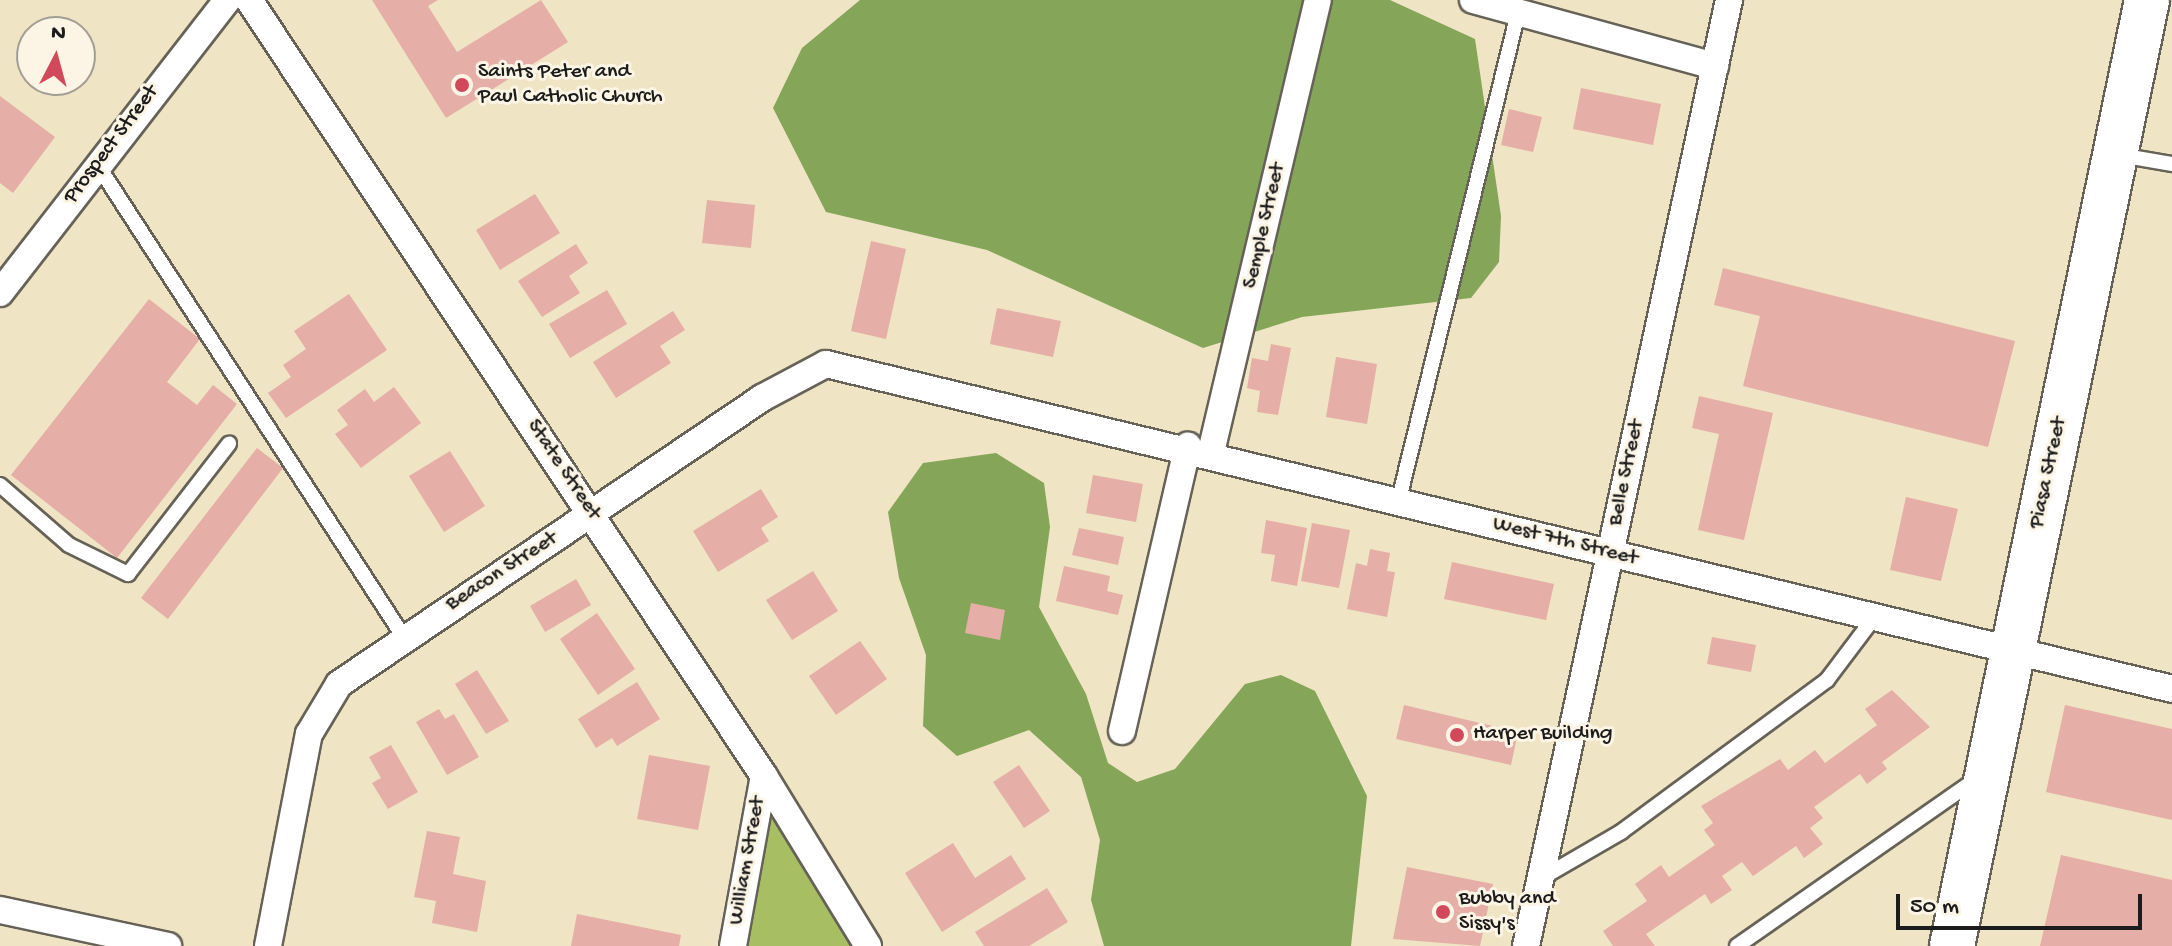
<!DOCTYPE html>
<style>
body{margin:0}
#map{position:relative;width:2172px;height:946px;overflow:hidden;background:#efe4c4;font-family:"Gochi Hand",sans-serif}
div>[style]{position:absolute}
.green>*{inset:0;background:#a7be63}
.forest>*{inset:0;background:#85a559}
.building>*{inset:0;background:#e5aea7}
.roads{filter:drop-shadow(2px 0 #666257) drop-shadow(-2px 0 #666257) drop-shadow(0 2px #666257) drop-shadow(0 -2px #666257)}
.lane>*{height:14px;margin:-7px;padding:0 7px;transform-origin:7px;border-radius:7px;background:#fff}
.street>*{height:26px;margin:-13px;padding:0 13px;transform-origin:13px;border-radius:13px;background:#fff}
.highway>*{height:44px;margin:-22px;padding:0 22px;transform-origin:22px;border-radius:22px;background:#fff}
.dots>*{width:22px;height:22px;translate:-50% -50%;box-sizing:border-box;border:4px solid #fcf5e5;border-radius:50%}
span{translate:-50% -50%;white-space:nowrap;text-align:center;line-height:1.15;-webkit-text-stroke:6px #fcf5e5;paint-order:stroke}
.poi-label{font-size:22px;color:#1c1c1c}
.left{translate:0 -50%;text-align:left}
.street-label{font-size:22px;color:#1c1c1c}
.north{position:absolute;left:16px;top:16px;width:80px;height:80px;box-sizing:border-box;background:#fcf5e5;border:2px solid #a29e95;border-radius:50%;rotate:6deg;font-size:22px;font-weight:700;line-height:32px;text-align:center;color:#1c1c1c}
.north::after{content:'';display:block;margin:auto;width:28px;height:36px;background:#d1495b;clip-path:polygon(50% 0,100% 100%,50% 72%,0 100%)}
.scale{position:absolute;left:1896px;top:894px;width:246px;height:36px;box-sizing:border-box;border:4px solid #1c1c1c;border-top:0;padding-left:10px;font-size:24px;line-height:28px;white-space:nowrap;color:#1c1c1c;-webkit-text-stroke:6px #fcf5e5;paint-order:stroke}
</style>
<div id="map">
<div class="green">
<div style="clip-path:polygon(767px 796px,853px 946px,740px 946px)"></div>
</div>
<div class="forest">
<div style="clip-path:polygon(860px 0,1390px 0,1475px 39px,1501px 216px,1499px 262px,1471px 298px,1302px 317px,1203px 348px,987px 250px,826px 212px,773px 108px,802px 48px)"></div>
<div style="clip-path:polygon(996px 453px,1044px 483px,1050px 527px,1039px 607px,1086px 694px,1108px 763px,1137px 782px,1175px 769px,1245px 684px,1281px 675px,1315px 691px,1367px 796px,1351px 946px,1104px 946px,1091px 900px,1100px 840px,1081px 777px,1029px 730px,957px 756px,923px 726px,926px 655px,899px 578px,888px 512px,923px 463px)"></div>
</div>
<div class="building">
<div style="clip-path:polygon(372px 0,438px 0,428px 6px,457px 52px,541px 0,568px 42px,446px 118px)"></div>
<div style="clip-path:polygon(1581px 88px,1661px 104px,1653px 145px,1573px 129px)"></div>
<div style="clip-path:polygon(0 96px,55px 137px,13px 193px,0 183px)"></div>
<div style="clip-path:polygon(1509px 109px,1542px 117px,1533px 152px,1501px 145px)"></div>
<div style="clip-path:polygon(535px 194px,560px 233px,500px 270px,476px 230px)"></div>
<div style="clip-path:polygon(707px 200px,755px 205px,751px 248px,702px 243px)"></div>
<div style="clip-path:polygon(871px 241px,906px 249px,886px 339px,851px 331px)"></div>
<div style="clip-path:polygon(576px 244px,588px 263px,569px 276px,580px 293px,542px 317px,518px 281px)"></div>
<div style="clip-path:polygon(1723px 268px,2015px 341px,1988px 447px,1743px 386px,1760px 316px,1714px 305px)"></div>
<div style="clip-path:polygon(607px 290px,627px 324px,570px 358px,549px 324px)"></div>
<div style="clip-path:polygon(349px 294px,387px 350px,286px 418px,268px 393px,291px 377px,283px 365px,306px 349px,294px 331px)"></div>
<div style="clip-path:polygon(149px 299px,200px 339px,167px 382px,197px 405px,213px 385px,237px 404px,117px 558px,11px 475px)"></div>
<div style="clip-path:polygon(997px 308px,1061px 321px,1053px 357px,990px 344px)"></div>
<div style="clip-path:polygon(673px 311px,685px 330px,660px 346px,671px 363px,616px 398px,593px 362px)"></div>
<div style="clip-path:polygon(1271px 344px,1291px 348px,1278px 415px,1257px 412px,1260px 391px,1247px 388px,1252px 358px,1268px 361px)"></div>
<div style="clip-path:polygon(1336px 357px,1377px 364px,1367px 424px,1326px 417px)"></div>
<div style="clip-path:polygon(394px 387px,421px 423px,361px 468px,335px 434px,348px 425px,337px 410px,365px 389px,374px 402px)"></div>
<div style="clip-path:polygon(1699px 396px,1773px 413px,1744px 540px,1698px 530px,1719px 434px,1692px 428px)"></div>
<div style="clip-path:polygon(257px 448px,283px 468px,168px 619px,141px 598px)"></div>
<div style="clip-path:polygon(450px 451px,485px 506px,444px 532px,409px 476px)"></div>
<div style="clip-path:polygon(1093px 475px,1143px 484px,1136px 522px,1086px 513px)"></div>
<div style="clip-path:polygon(761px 489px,778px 517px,761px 528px,769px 541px,718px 572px,693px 531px)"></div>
<div style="clip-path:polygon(1906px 497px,1958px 509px,1941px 581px,1890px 570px)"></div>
<div style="clip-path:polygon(1266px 520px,1307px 528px,1297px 586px,1271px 581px,1275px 555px,1261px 553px)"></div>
<div style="clip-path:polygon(1312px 523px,1350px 530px,1339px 588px,1301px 581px)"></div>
<div style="clip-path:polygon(1079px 528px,1124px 537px,1118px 565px,1072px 555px)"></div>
<div style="clip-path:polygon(1370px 549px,1390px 553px,1387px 571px,1395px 572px,1387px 617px,1347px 609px,1356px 563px,1367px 566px)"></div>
<div style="clip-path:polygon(1452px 562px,1554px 584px,1546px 620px,1444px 599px)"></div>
<div style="clip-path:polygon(1064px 566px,1110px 576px,1107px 591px,1123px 595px,1118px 615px,1056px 601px)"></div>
<div style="clip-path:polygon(813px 571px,838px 611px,792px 640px,766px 600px)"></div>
<div style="clip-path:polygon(576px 579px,591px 605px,545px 632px,530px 606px)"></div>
<div style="clip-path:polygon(971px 603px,1005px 610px,1000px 640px,965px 633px)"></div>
<div style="clip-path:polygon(597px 613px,635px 669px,598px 695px,560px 639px)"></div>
<div style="clip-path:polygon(1712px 637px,1756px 645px,1751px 672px,1707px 664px)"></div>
<div style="clip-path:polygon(860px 641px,887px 679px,836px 715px,809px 676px)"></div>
<div style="clip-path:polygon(477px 670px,509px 721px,486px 734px,455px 684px)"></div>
<div style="clip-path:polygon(637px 682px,660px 719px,617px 746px,612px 738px,596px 748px,578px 719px)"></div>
<div style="clip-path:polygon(1892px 690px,1930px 727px,1882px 762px,1887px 769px,1867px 784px,1860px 774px,1814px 807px,1823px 818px,1810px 828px,1823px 844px,1804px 858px,1796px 846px,1753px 876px,1742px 862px,1722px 876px,1732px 890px,1711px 904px,1705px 894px,1646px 934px,1655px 946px,1613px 946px,1603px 931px,1647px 901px,1635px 884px,1661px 865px,1669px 877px,1715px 845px,1704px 830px,1713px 823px,1701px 806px,1780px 759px,1788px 770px,1815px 750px,1825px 763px,1877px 725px,1865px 709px)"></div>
<div style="clip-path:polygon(1404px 705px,1518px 732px,1511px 765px,1396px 739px)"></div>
<div style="clip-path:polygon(2065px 705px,2172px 729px,2172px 820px,2046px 792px)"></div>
<div style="clip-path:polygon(439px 709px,445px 719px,454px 714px,479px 757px,447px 775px,416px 722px)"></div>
<div style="clip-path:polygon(391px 745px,418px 792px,388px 809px,372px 783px,381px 778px,369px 757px)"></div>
<div style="clip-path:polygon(649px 755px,710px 766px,698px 830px,637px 819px)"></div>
<div style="clip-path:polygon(1019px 765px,1050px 811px,1024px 828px,993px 782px)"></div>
<div style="clip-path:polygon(427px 831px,460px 837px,453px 874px,486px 881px,477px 932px,432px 923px,436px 901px,414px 897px)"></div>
<div style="clip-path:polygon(953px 843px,975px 878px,1011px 855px,1026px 879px,942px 932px,905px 873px)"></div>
<div style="clip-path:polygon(2061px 855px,2172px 880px,2172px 946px,2040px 946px)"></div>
<div style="clip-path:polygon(1407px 867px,1493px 884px,1480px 946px,1393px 939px)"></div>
<div style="clip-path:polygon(1047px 888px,1068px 922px,1029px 946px,984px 946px,975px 932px)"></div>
<div style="clip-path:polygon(577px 914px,681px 935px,679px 946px,571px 946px)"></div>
</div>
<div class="roads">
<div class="lane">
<div style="left:2120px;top:155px;width:53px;rotate:9.8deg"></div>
<div style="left:97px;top:164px;width:563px;rotate:57.04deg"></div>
<div style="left:0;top:485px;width:91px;rotate:41deg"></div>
<div style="left:69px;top:545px;width:66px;rotate:26.2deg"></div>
<div style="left:128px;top:574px;width:165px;rotate:-52.2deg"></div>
<div style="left:1399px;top:499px;width:500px;rotate:-76.24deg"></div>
<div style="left:1540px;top:879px;width:94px;rotate:-30.1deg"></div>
<div style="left:1621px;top:832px;width:256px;rotate:-36.4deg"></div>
<div style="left:1827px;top:680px;width:76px;rotate:-53deg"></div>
<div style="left:1737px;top:946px;width:294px;rotate:-34.9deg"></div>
</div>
<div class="street">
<div style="left:249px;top:0;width:931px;rotate:56.43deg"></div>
<div style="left:764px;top:776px;width:199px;rotate:58.5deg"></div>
<div style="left:1473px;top:0;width:251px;rotate:15.3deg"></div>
<div style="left:0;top:293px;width:371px;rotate:-52.2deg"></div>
<div style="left:1211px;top:452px;width:464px;rotate:-76.7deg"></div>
<div style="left:1122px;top:731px;width:293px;rotate:-77deg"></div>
<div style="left:0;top:910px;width:172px;rotate:12.1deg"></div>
<div style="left:268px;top:946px;width:216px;rotate:-79.1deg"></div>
<div style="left:309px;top:734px;width:58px;rotate:-59deg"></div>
<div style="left:339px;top:684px;width:511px;rotate:-34.06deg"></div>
<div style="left:762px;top:398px;width:72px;rotate:-28deg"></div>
<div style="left:826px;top:364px;width:1385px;rotate:13.57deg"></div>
<div style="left:733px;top:946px;width:173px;rotate:-79.7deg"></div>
<div style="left:1526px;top:946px;width:968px;rotate:-77.89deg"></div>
</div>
<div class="highway">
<div style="left:1952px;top:946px;width:966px;rotate:-78.35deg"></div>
</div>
</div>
<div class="dots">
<div style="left:462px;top:85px;background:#d1495b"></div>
<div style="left:1457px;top:735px;background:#d1495b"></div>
<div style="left:1443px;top:912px;background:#d1495b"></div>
</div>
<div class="poi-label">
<span class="left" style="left:478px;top:85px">Saints Peter and<br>Paul Catholic Church</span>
<span class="left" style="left:1473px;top:735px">Harper Building</span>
<span class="left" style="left:1459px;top:912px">Bubby and<br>Sissy's</span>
</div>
<div class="street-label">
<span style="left:112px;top:145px;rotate:-53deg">Prospect Street</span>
<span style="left:1265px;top:226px;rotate:-77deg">Semple Street</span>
<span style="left:563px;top:470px;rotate:56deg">State Street</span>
<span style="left:1627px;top:473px;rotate:-78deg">Belle Street</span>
<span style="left:2049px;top:473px;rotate:-78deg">Piasa Street</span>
<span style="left:1565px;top:542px;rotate:14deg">West 7th Street</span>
<span style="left:502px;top:572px;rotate:-33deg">Beacon Street</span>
<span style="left:748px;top:861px;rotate:-80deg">William Street</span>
</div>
<div class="north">N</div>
<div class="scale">50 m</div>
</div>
